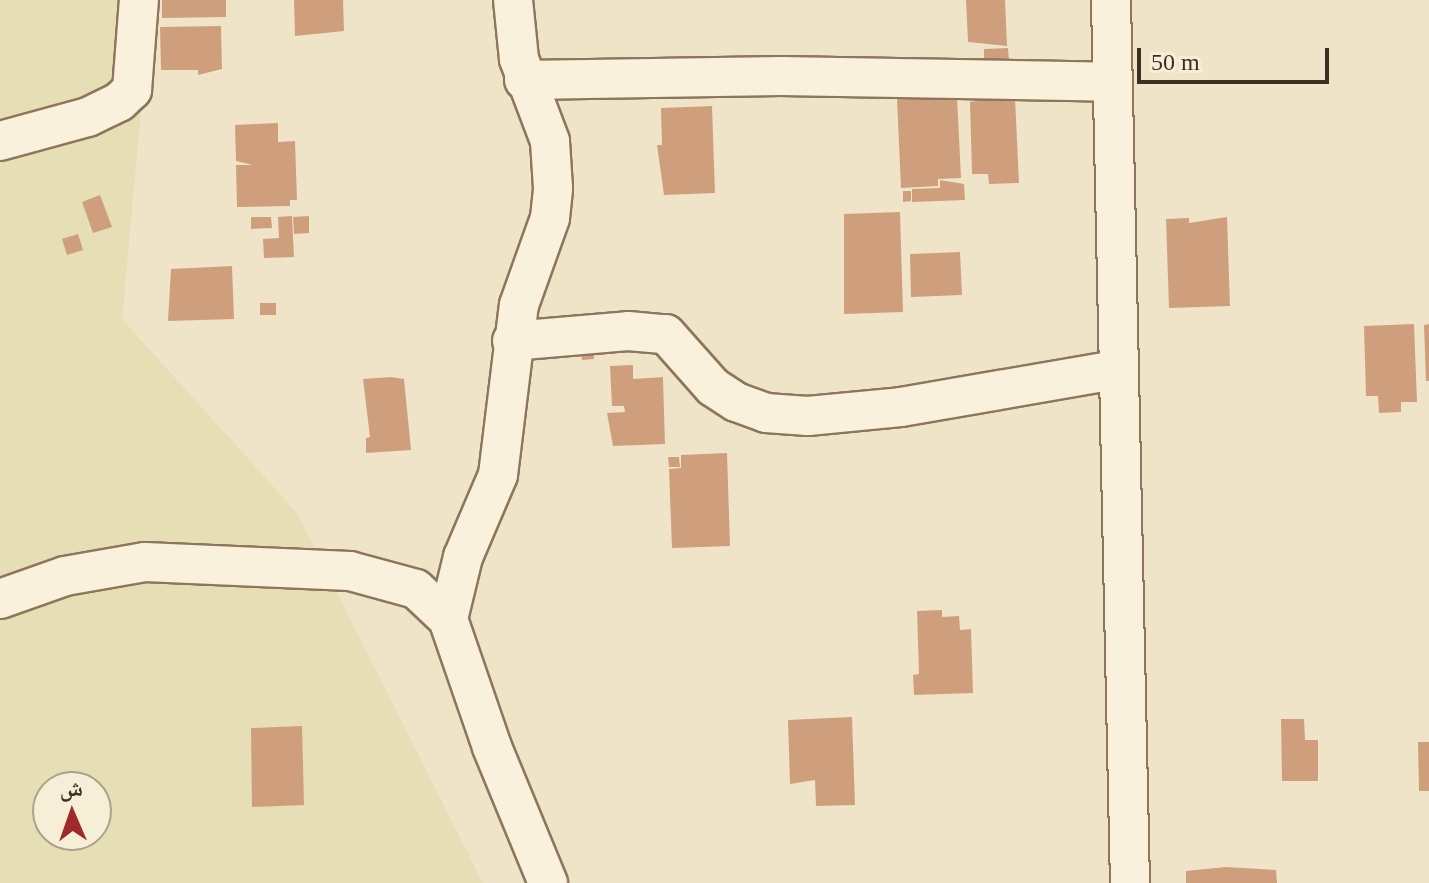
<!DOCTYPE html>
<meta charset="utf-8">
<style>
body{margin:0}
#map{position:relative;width:1429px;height:883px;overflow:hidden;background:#f0e4c8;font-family:"Times New Roman","Noto Naskh Arabic",serif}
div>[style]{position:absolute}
.farmland>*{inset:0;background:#e6deb5}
.building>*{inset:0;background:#cf9f7d}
.roads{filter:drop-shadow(2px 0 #8d765c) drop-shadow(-2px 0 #8d765c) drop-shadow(0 2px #8d765c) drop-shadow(0 -2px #8d765c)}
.minor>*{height:38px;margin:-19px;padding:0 19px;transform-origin:19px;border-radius:19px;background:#faf1dc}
span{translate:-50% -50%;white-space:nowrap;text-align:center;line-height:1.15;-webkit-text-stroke:6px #f7eed8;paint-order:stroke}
.north{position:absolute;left:32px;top:771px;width:80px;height:80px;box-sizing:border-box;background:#f7eed8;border:2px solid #ada18e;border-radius:50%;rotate:358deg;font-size:22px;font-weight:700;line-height:32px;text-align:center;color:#3d2e20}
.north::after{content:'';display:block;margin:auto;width:28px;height:36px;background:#9e2a2b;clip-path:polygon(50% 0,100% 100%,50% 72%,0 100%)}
.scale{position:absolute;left:1137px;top:48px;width:192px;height:36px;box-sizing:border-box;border:4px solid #3d2e20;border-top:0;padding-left:10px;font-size:24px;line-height:28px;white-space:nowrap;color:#3d2e20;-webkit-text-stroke:6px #f7eed8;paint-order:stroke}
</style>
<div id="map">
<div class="farmland">
<div style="clip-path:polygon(evenodd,0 0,151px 0,122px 319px,297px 513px,483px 883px,0 883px,0 0,48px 787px,96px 787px,96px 835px,48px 835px,48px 787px)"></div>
</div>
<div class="building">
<div style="clip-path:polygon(162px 0,226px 0,226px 17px,162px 18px)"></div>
<div style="clip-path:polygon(294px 0,343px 0,344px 31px,295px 36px)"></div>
<div style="clip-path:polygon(966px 0,1005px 0,1007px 46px,968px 42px)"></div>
<div style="clip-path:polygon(221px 26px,222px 69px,198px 75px,198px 70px,161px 70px,160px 27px)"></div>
<div style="clip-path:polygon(1008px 48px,1009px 61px,984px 62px,984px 49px)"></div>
<div style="clip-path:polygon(957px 97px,961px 178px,938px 179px,938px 186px,901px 188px,897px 99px)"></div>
<div style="clip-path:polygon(991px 98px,1015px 98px,1019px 183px,989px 184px,988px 174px,972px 174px,970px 102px)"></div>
<div style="clip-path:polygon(712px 106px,715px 193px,664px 195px,657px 145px,662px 145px,661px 108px)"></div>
<div style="clip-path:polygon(278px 123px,278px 142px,295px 141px,297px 200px,290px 200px,290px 206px,237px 207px,236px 165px,253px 165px,236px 161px,235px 125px)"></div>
<div style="clip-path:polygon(940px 180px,964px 184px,965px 200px,912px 202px,912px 189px,940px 188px)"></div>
<div style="clip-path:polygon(903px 191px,911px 191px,911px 201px,903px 202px)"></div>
<div style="clip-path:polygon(100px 195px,112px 227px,93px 233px,82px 202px)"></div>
<div style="clip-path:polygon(900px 212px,903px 312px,844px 314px,844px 214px)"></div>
<div style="clip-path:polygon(292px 216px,294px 257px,264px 258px,263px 239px,279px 238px,278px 217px)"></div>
<div style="clip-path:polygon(309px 216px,309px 233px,294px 234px,293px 217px)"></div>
<div style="clip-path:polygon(251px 217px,271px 217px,272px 228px,251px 229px)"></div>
<div style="clip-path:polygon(1227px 217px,1230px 306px,1169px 308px,1166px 219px,1189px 218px,1189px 223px)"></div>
<div style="clip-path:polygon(78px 234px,83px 250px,67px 255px,62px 239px)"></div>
<div style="clip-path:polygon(960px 252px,962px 295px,911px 297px,910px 254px)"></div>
<div style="clip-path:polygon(232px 266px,234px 319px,168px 321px,171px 269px)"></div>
<div style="clip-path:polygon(260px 303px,276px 303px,276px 315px,260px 315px)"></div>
<div style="clip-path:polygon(1414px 324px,1417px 402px,1401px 402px,1401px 412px,1379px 413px,1378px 396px,1366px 396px,1364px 326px)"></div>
<div style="clip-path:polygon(1429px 324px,1429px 381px,1426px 381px,1424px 325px)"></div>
<div style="clip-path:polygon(594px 349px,594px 359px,582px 360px,581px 350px)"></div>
<div style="clip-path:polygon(633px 365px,633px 379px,663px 377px,665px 444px,613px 446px,607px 413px,625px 412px,624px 406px,612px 406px,610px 366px)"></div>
<div style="clip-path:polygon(391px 377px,404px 379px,411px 450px,366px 453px,366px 438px,370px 437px,363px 379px)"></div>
<div style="clip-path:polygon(727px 453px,730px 546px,672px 548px,669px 469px,681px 468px,681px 455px)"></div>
<div style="clip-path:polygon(668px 457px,679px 457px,680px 467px,669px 467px)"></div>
<div style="clip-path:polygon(942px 610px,942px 617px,959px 616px,960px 630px,971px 629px,973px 693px,914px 695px,913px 675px,919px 674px,917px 611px)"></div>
<div style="clip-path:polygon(852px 717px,855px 805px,816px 806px,815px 780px,790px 784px,788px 720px)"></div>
<div style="clip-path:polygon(1281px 719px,1304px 719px,1305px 740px,1318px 740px,1318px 781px,1282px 781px)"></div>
<div style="clip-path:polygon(302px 726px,304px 805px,252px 807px,251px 728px)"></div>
<div style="clip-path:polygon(1418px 742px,1429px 742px,1429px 791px,1419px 791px)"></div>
<div style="clip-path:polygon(1226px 867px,1276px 870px,1277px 883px,1186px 883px,1186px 871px)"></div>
</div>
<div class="roads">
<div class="minor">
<div style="left:1111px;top:0;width:883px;rotate:88.77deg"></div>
<div style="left:524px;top:80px;width:257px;rotate:-0.9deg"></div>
<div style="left:781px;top:76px;width:330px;rotate:1deg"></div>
<div style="left:0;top:141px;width:91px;rotate:-15.3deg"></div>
<div style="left:88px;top:117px;width:34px;rotate:-26deg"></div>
<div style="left:119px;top:102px;width:18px;rotate:-43deg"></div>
<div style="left:132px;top:90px;width:90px;rotate:-85.6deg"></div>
<div style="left:512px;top:341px;width:116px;rotate:-4.9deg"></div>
<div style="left:628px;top:331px;width:38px;rotate:5deg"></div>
<div style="left:666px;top:334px;width:71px;rotate:48.4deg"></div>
<div style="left:713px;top:387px;width:27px;rotate:33deg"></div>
<div style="left:736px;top:402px;width:32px;rotate:20deg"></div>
<div style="left:766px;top:413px;width:42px;rotate:4.1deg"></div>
<div style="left:808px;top:416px;width:93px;rotate:-5.5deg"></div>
<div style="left:901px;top:407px;width:218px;rotate:-9.8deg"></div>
<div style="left:0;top:599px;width:69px;rotate:-19.5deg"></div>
<div style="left:65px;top:576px;width:81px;rotate:-9.9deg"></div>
<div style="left:145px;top:562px;width:205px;rotate:2.5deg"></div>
<div style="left:350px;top:571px;width:68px;rotate:15.3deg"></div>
<div style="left:416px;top:589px;width:44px;rotate:43.2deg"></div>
<div style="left:448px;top:619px;width:135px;rotate:71deg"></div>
<div style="left:492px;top:747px;width:147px;rotate:67.6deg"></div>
<div style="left:448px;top:619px;width:64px;rotate:-76.4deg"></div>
<div style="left:463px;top:557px;width:89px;rotate:-66.9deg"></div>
<div style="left:498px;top:475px;width:171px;rotate:-83deg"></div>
<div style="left:519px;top:305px;width:92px;rotate:-70.4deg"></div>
<div style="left:550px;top:218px;width:30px;rotate:-84deg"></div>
<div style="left:553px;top:188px;width:47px;rotate:-93.7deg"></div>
<div style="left:550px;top:141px;width:88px;rotate:-110.7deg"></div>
<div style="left:519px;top:59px;width:59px;rotate:-95.8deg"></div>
</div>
</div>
<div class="north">ش</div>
<div class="scale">50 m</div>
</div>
